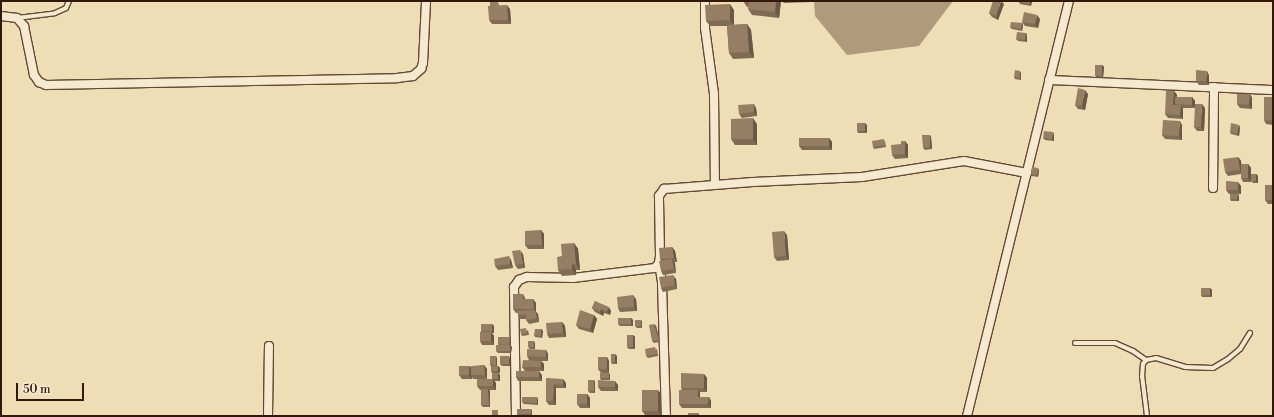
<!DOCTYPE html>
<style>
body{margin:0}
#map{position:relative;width:1274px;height:417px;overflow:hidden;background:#efdeb5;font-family:"Libre Bodoni",serif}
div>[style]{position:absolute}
.water>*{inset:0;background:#af9a7b}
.roads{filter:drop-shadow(1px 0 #634936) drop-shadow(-1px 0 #634936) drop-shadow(0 1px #634936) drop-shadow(0 -1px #634936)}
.lane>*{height:4px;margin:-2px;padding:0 2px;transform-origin:2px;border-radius:2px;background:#f5eacf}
.street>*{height:8px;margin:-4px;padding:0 4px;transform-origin:4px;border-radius:4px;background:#f5eacf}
.wall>*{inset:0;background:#806c55}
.shaded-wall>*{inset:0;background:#685845}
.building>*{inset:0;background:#957e63}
span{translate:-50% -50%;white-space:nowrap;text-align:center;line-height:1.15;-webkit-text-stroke:4px #f5eacf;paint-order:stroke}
.frame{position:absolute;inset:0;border:2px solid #34170b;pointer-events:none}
.scale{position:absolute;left:16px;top:383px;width:68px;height:18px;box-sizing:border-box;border:2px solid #34170b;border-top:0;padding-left:5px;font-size:12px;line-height:14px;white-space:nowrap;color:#34170b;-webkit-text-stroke:3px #f5eacf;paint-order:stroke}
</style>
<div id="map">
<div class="water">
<div style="clip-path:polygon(814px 1px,953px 1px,919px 46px,847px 55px,815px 16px)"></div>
</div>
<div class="roads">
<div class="lane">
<div style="left:17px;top:18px;width:38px;rotate:-7deg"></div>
<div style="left:55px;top:13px;width:12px;rotate:-24deg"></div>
<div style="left:66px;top:8px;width:8px;rotate:-67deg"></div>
<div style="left:1075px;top:343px;width:40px"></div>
<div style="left:1115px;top:343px;width:20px;rotate:24deg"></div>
<div style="left:1133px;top:351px;width:16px;rotate:35deg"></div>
<div style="left:1147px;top:416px;width:39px;rotate:-97deg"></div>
<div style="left:1142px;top:377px;width:13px;rotate:-86deg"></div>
<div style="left:1143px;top:364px;width:5px;rotate:-53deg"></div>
<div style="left:1146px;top:360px;width:10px;rotate:-11deg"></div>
<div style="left:1156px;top:358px;width:30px;rotate:17deg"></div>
<div style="left:1185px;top:367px;width:28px;rotate:2deg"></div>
<div style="left:1213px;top:368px;width:17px;rotate:-31deg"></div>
<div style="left:1228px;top:359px;width:16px;rotate:-40deg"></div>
<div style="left:1240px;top:349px;width:19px;rotate:-58deg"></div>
</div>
<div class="street">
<div style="left:705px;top:1px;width:27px;rotate:90deg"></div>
<div style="left:705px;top:28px;width:67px;rotate:82.2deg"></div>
<div style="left:714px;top:94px;width:90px;rotate:89.4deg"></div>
<div style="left:1px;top:16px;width:16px;rotate:7deg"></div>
<div style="left:17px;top:18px;width:11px;rotate:49deg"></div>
<div style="left:24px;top:26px;width:50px;rotate:78.5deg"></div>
<div style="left:34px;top:75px;width:9px;rotate:54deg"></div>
<div style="left:39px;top:82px;width:8px;rotate:23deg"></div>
<div style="left:46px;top:85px;width:351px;rotate:-1.1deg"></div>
<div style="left:397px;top:78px;width:16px;rotate:-7deg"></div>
<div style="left:413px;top:76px;width:11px;rotate:-41deg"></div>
<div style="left:421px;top:69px;width:6px;rotate:-72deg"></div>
<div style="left:423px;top:63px;width:62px;rotate:-87.2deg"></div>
<div style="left:1049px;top:80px;width:224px;rotate:2.6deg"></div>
<div style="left:1213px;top:188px;width:101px;rotate:-89.4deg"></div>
<div style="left:659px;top:263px;width:20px;rotate:81deg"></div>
<div style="left:662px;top:283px;width:133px;rotate:88.3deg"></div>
<div style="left:268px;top:416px;width:70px;rotate:-89.2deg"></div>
<div style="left:516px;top:416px;width:129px;rotate:-90.9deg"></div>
<div style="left:514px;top:287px;width:9px;rotate:-54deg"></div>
<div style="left:519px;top:280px;width:9px;rotate:-21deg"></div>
<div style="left:527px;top:277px;width:46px;rotate:1.2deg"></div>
<div style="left:573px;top:278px;width:83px;rotate:-7deg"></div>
<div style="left:655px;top:268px;width:6px;rotate:-51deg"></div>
<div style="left:659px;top:263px;width:7px;rotate:-82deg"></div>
<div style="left:660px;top:256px;width:60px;rotate:-91deg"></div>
<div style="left:659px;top:196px;width:9px;rotate:-54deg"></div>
<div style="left:664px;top:189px;width:89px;rotate:-4.5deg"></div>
<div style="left:753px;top:182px;width:109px;rotate:-2.6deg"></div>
<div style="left:862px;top:177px;width:103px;rotate:-8.9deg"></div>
<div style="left:964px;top:161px;width:64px;rotate:10.8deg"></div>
<div style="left:967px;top:416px;width:427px;rotate:-76.2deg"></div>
</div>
</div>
<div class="wall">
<div style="clip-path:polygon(492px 1px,500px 1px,501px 2px,498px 2px,499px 6px,510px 9px,511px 24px,492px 24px,489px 20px,490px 6px)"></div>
<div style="clip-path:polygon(743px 1px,781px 1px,779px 18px,752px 15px,748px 9px,749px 7px,747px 7px)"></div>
<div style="clip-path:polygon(782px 1px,811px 1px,811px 2px,784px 3px)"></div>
<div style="clip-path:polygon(1019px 1px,1032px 1px,1031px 6px,1020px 4px,1019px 2px)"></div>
<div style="clip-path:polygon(1004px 4px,998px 20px,992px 17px,989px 13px)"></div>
<div style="clip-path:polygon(734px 10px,734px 25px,747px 24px,751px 30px,754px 58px,733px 59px,729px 53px,727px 26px,710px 26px,706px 21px)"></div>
<div style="clip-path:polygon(1040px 19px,1038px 28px,1025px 26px,1022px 22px)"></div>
<div style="clip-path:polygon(1022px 23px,1023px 25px,1022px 31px,1012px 29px,1010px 27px)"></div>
<div style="clip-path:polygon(1026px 33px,1027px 35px,1027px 42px,1018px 41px,1016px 39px)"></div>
<div style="clip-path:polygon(1102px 65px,1104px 67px,1103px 78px,1096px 77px,1095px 75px)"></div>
<div style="clip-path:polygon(1021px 73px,1021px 80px,1015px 79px,1014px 77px)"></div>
<div style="clip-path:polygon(1209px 75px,1209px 85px,1199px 85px,1196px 81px)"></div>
<div style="clip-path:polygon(1174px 91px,1177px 95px,1176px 97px,1192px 97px,1195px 101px,1195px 108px,1183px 108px,1183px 119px,1168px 118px,1165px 114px)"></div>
<div style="clip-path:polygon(1088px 94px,1085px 110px,1078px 109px,1075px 105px)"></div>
<div style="clip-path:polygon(1250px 94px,1252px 98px,1252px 109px,1240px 108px,1237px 104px)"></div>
<div style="clip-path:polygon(1273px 97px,1273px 125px,1266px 124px,1264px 120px)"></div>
<div style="clip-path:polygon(756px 108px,757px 116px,742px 118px,739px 114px)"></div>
<div style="clip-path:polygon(1205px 108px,1204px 131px,1197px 131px,1194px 127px)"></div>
<div style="clip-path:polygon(757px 124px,757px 145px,735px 145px,731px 139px)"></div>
<div style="clip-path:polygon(867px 125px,867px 133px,858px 133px,857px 131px)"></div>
<div style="clip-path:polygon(1182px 125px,1182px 140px,1165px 139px,1162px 135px)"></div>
<div style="clip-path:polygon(1240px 127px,1239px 136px,1231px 134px,1230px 132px)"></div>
<div style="clip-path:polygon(1054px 134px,1054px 141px,1045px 140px,1043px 138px)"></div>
<div style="clip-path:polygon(931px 137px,932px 149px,925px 150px,923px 148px)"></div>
<div style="clip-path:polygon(829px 138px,832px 142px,832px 150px,802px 150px,799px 146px)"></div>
<div style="clip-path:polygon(885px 141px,886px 147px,874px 149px,873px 147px)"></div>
<div style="clip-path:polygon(905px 141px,908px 145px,908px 158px,895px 159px,892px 155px,901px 144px)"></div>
<div style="clip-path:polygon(1238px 157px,1241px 161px,1241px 164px,1248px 164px,1251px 168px,1251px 182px,1243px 182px,1241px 178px,1241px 174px,1228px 176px,1225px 172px)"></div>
<div style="clip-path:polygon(1039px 170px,1038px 177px,1032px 176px,1031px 174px)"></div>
<div style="clip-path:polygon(1256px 174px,1258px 176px,1258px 183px,1253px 183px,1251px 181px)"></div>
<div style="clip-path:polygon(1273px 185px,1273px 204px,1268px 204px,1265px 200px)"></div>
<div style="clip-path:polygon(1241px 186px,1241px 194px,1238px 194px,1239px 196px,1239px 201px,1231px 201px,1230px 199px,1230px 194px,1229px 194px,1226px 190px)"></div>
<div style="clip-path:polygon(541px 230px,544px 234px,544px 249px,528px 249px,525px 245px)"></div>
<div style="clip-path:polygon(787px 235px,789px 260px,777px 261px,774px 257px)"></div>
<div style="clip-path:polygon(574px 243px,578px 249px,580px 270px,576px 270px,576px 275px,562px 276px,558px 270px,562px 256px)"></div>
<div style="clip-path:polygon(672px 247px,675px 251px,677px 262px,674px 262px,676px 273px,663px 275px,661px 271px,661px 261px,660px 259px)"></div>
<div style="clip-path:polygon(523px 254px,525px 268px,518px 269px,515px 265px)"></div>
<div style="clip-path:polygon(511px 260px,513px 268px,498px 270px,495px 266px)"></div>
<div style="clip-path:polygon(676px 279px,677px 289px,663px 292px,661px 288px)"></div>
<div style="clip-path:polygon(1210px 288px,1212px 290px,1212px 297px,1202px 297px,1201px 295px)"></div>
<div style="clip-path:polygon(525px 298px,525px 299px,533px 299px,536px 303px,536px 312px,538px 314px,539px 322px,529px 324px,526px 320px,526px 319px,520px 319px,518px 315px,518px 313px,516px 313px,513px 309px)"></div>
<div style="clip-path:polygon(636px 299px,637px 311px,620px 312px,618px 308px)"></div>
<div style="clip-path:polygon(595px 301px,611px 311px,610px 315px,604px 313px,603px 316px,595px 312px,592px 308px)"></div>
<div style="clip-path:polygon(594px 315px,597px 319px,593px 333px,579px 329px,576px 325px)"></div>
<div style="clip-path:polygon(631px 318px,633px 320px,633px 326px,620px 326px,618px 324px)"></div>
<div style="clip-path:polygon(641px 320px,642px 322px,642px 328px,637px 328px,635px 326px)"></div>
<div style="clip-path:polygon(562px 322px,565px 326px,566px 337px,549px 338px,547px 334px)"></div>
<div style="clip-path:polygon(492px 324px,494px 326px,494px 333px,492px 333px,494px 336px,494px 345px,482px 345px,480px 341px,481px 332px,481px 331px)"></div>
<div style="clip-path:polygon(654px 324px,656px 326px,660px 342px,654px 343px,652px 341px)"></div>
<div style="clip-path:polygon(541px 329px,543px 331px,542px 338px,535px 337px,534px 335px)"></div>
<div style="clip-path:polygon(528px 330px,529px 335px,522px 336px,521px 334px)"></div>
<div style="clip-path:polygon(633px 335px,635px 337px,635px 349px,629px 349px,627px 347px)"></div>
<div style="clip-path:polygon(511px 339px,511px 346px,512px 347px,511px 353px,498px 353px,496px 351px,499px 345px,498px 344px)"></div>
<div style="clip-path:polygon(535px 343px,535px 349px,530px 349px,528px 347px)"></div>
<div style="clip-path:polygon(657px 349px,658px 356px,648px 358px,646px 356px)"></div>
<div style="clip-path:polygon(546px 350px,548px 354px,548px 361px,541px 361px,544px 364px,544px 371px,525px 371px,522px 367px,529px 360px,527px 356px)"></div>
<div style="clip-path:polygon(617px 356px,617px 364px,612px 364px,611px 362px)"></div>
<div style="clip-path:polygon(607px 357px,609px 361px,609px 373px,610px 375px,610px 380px,601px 380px,600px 378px,601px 373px,598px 369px)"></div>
<div style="clip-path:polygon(497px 358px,497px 366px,498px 366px,500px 368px,500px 373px,498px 373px,500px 375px,500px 381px,494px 381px,496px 383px,496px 390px,489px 390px,490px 391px,490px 407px,483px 407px,481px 405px,481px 390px,480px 390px,477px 386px,477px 379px,473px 379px,472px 377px,472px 379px,462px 379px,459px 375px,469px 366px,471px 367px,484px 365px,487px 369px,487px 379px,493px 379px,492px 373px,491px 371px,491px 366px,490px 365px)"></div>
<div style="clip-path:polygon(510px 358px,510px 366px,502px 366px,500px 364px)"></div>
<div style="clip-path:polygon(704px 374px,707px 378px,707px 392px,700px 392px,700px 397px,709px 397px,711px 401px,711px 408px,682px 408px,679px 404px,682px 390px,681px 388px)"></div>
<div style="clip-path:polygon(542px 375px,542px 381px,518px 381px,516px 377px)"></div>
<div style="clip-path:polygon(546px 378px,566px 383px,566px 388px,556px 388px,556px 405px,549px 405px,546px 401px)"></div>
<div style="clip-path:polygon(594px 380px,595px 382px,595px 393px,590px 393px,588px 391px)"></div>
<div style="clip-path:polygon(618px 385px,618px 391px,601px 391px,598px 387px)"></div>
<div style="clip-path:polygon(587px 394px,590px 398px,590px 408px,580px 408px,577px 404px)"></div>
<div style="clip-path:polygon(661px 394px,661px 415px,645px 415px,642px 411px)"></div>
<div style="clip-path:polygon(538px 399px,538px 405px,524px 404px,522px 402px)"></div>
<div style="clip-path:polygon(531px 409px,532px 411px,532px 416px,518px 416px,517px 414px)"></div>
</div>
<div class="shaded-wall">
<div style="clip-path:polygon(776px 1px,781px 1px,779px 18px,775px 12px)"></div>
<div style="clip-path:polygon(1001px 1px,1004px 4px,998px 20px,996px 16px)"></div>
<div style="clip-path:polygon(1030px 1px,1032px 1px,1031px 6px,1030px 4px)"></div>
<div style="clip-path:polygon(730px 4px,734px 10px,734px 26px,730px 20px)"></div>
<div style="clip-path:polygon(507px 5px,510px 9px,511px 24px,508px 20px)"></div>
<div style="clip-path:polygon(1037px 15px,1040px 19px,1038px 28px,1035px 24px)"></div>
<div style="clip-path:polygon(1022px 23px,1023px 25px,1022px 31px,1021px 29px)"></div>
<div style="clip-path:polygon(747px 24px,751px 30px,754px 58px,749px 52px)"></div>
<div style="clip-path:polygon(1026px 33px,1027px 35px,1027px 42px,1025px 40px)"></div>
<div style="clip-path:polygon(1102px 65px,1104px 67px,1103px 78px,1102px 76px)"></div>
<div style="clip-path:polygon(1020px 71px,1021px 73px,1021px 80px,1020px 78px)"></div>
<div style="clip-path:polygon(1207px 71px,1209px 75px,1209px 85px,1206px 81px)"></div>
<div style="clip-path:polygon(1085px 90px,1088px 94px,1085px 110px,1082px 106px)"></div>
<div style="clip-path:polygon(1174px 91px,1177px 95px,1176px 104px,1175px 104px,1176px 106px,1173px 105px)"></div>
<div style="clip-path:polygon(1250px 94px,1252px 98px,1252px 109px,1249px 105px)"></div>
<div style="clip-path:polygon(1192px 97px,1195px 101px,1195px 108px,1192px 105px)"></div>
<div style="clip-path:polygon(754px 104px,756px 108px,757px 116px,754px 112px)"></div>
<div style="clip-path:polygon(1202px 104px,1205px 108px,1204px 131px,1201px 127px)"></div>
<div style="clip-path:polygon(1181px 105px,1183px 109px,1183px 119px,1180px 115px)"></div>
<div style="clip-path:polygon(753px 118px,757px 124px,757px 145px,753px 139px)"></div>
<div style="clip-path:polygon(1180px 121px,1182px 125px,1182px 140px,1179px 136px)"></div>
<div style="clip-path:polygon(865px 123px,867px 125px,867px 133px,865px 131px)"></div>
<div style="clip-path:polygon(1239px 125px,1240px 127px,1239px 136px,1237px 134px)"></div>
<div style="clip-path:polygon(1053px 132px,1054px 134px,1054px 141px,1052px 139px)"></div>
<div style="clip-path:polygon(930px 135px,931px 137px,932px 149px,930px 147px)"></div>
<div style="clip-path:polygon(829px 138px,832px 142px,832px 150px,829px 146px)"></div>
<div style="clip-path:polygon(905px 141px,908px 145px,908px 158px,905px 154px)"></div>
<div style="clip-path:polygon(1238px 157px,1241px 161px,1243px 174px,1240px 170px)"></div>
<div style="clip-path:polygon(1248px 164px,1251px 168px,1251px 182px,1248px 178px)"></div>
<div style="clip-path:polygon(1038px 168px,1039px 170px,1038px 177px,1037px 175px)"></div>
<div style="clip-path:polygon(1256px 174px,1258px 176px,1258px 183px,1256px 181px)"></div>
<div style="clip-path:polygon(1238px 182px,1241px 186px,1241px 194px,1238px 190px)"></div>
<div style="clip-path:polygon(1238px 194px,1239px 196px,1239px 201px,1237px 199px)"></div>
<div style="clip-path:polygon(541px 230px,544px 234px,544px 249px,542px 245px)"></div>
<div style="clip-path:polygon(784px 231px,787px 235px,789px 260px,786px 256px)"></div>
<div style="clip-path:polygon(574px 243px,578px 249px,580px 270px,576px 264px)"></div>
<div style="clip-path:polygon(672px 247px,675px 251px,677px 262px,674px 258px)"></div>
<div style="clip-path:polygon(520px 250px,523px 254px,525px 268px,523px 264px)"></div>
<div style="clip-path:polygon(509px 256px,511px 260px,513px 268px,510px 264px)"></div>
<div style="clip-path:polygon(672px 259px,675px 263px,676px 273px,674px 269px)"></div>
<div style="clip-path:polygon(572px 264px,576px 270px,576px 275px,572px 269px)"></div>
<div style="clip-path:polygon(673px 275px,676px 279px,677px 289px,675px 285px)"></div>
<div style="clip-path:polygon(1210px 288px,1212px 290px,1212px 297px,1210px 295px)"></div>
<div style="clip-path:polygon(523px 294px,525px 298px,526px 303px,523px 299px)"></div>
<div style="clip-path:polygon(633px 295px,636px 299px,637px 311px,634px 307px)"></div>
<div style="clip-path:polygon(533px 299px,536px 303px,536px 312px,538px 314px,539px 322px,537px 318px,535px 311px,534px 309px)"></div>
<div style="clip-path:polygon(609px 307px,611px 311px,610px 315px,607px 311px)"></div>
<div style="clip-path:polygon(601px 309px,604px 313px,603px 316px,600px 312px)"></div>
<div style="clip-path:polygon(594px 315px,597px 319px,593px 333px,590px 329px)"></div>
<div style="clip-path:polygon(631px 318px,633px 320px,633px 326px,631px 324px)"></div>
<div style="clip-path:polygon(641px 320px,642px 322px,642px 328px,641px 326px)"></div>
<div style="clip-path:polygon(562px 322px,565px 326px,566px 337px,563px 333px)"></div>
<div style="clip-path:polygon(492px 324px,494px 326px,494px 333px,492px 331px)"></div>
<div style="clip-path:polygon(654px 324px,656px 326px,660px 342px,659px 340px)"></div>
<div style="clip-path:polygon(541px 329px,543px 331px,542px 338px,541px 336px)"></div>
<div style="clip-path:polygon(491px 332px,494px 336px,494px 345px,491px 341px)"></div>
<div style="clip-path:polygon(633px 335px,635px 337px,635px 349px,633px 347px)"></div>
<div style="clip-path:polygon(510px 337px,511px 339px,511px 346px,512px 347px,511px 353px,510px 351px,510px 346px,509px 345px)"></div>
<div style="clip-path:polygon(534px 341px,535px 343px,535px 349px,534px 347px)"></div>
<div style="clip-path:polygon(546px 350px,548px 354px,548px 361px,546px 357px)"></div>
<div style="clip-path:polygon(615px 354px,617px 356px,617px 364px,615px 362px)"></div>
<div style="clip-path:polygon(496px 356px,497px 358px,497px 367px,496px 365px)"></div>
<div style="clip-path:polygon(509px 356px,510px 358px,510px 366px,509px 364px)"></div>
<div style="clip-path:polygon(607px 357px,609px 361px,609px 373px,607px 369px)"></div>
<div style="clip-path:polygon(541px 361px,544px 364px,544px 371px,541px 367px)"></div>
<div style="clip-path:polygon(484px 365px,487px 369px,487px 379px,485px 375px)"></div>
<div style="clip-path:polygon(469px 366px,472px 370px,471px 375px,472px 377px,472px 379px,469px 375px)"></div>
<div style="clip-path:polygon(498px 366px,500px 368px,500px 373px,498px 371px)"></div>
<div style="clip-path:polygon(539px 371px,542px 375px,542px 381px,539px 377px)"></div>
<div style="clip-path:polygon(498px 373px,500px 375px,500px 381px,498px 379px)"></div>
<div style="clip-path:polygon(609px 373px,610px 375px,610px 380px,609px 378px)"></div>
<div style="clip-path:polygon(704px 374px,707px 378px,707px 392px,704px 388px)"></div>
<div style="clip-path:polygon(493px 379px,496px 383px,496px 390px,493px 386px)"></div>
<div style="clip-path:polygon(563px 379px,566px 383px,566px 388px,563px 385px)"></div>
<div style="clip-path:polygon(594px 380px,595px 382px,595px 393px,594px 391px)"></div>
<div style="clip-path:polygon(615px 381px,618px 385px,618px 391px,615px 387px)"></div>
<div style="clip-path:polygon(554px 384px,556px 388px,556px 405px,553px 401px)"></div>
<div style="clip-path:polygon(488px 389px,490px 391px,490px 407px,489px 405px)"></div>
<div style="clip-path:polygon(658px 390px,661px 394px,661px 415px,658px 411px)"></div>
<div style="clip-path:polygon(698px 390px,700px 394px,700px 401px,698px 397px)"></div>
<div style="clip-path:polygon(587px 394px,590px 398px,590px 408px,587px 404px)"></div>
<div style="clip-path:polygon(537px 397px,538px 399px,538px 405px,537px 403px)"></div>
<div style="clip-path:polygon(709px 397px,711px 401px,711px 408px,708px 404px)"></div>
<div style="clip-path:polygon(531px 409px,532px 411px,532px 416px,531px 414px)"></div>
</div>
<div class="building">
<div style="clip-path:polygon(498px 1px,498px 6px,490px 6px,490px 2px)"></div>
<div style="clip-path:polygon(743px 1px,776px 1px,775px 12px,748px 9px,749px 2px)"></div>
<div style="clip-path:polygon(993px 1px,1001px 1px,996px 16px,989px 13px)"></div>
<div style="clip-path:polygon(1019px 1px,1030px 1px,1030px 4px,1019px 2px)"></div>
<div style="clip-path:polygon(730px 4px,730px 20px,706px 21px,705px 5px)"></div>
<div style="clip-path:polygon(507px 5px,508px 20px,489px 20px,488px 6px)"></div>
<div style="clip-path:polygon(1024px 12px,1037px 15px,1035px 24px,1022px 22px)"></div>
<div style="clip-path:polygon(1011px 22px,1022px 23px,1021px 29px,1010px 27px)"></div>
<div style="clip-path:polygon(747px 24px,749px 52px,729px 53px,727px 25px)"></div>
<div style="clip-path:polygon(1017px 32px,1026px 33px,1025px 40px,1016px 39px)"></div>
<div style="clip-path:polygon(1095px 65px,1102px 65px,1102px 76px,1095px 75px)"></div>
<div style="clip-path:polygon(1015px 70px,1020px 71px,1020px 78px,1014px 77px)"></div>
<div style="clip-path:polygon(1196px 70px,1207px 71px,1206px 81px,1196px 81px)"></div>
<div style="clip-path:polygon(1078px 88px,1085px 90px,1082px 106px,1075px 105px)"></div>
<div style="clip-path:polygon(1166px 91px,1174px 91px,1173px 105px,1181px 105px,1180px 115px,1165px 114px)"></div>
<div style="clip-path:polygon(1237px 94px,1250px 94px,1249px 105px,1237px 104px)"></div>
<div style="clip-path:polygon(1175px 97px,1192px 97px,1192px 105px,1175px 104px)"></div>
<div style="clip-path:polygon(1264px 97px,1273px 97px,1273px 121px,1264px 120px)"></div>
<div style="clip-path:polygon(754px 104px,754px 112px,739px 114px,738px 105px)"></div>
<div style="clip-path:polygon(1195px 104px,1202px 104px,1201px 127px,1194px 127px)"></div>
<div style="clip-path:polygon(753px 118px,753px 139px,731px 139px,731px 119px)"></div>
<div style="clip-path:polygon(1163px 120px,1180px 121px,1179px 136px,1162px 135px)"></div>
<div style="clip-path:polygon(857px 123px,865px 123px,865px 131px,857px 131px)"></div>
<div style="clip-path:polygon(1231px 123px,1239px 125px,1237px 134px,1230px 132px)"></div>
<div style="clip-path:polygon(1044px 131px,1053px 132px,1052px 139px,1043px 138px)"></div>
<div style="clip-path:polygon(922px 135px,930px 135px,930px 147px,923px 148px)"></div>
<div style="clip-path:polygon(799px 138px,829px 138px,829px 146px,799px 146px)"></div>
<div style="clip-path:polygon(884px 139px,885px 145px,873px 147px,872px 141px)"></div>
<div style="clip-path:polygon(901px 141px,905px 141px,905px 154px,892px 155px,891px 145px,901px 144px)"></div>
<div style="clip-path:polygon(1238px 157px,1240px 170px,1225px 172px,1223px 159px)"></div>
<div style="clip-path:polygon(1241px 164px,1248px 164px,1248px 178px,1241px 178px)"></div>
<div style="clip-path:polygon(1032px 167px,1038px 168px,1037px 175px,1031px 174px)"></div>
<div style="clip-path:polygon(1273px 167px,1273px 182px,1272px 181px)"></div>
<div style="clip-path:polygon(1251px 174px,1256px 174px,1256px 181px,1251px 181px)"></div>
<div style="clip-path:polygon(1226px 181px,1238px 182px,1238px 190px,1226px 190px)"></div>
<div style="clip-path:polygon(1265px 185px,1273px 185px,1273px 200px,1265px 200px)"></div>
<div style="clip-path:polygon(1230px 194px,1238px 194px,1237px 199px,1230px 199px)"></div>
<div style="clip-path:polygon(541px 230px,542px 245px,525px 245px,525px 231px)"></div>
<div style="clip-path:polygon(784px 231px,786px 256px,774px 257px,772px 232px)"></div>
<div style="clip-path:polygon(574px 243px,576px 264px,572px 264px,572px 269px,558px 270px,557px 257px,562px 256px,561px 244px)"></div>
<div style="clip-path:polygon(672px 247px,674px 258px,660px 259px,659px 248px)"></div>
<div style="clip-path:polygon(520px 250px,523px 264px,515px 265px,512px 251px)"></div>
<div style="clip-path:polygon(509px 256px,510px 264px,495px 266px,494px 259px)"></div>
<div style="clip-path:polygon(672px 259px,674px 269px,661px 271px,659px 261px)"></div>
<div style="clip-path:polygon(673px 275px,675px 285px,661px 288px,659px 277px)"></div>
<div style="clip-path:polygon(1201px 288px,1210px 288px,1210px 295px,1201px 295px)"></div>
<div style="clip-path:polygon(513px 294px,523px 294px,523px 299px,533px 299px,534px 309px,513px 309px)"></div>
<div style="clip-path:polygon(633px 295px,634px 307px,618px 308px,617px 297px)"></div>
<div style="clip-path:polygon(595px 301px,609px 307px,607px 311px,601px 309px,600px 312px,592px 308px)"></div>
<div style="clip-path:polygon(535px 310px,537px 318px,526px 320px,527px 314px,518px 315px,517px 311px)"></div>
<div style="clip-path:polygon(580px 310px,594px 315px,590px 329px,576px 325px)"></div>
<div style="clip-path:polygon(618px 318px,631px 318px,631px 324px,618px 324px)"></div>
<div style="clip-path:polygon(635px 320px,641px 320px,641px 326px,635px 326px)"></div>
<div style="clip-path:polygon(562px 322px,563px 333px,547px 334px,546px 323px)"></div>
<div style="clip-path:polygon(481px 324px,492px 324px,492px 331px,481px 331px)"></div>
<div style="clip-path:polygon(654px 324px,659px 340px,652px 341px,649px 325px)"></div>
<div style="clip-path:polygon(526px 328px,527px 333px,521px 334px,520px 329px)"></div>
<div style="clip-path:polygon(535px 329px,541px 329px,541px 336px,534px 335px)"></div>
<div style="clip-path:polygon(480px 332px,491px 332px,491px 341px,480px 341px)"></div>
<div style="clip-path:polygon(627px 335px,633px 335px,633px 347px,627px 347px)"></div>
<div style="clip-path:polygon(498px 337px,510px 337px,509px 345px,498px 344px)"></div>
<div style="clip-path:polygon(528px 341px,534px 341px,534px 347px,528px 347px)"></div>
<div style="clip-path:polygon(496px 345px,510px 345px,510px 351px,496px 351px)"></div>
<div style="clip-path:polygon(655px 347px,657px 354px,646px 356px,645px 349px)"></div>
<div style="clip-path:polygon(527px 349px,546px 350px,546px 357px,527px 356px)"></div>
<div style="clip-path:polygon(611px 354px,615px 354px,615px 362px,611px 362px)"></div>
<div style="clip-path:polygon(490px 356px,496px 356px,496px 365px,490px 365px)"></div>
<div style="clip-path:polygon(500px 356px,509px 356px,509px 364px,500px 364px)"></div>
<div style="clip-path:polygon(598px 357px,607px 357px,607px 369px,598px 369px)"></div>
<div style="clip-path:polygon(523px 360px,541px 361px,541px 367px,522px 367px)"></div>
<div style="clip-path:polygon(484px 365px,485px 375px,471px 375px,471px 366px)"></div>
<div style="clip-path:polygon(459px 366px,469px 366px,469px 375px,459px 375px)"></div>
<div style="clip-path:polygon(491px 366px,498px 366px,498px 371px,491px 371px)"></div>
<div style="clip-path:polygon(516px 371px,539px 371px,539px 377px,516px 377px)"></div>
<div style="clip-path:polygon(492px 373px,498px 373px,498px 379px,492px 379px)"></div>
<div style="clip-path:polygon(600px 373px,609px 373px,609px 378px,600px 378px)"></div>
<div style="clip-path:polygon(681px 373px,704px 374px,704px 388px,681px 388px)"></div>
<div style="clip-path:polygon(546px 378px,563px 379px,563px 385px,554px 384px,553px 401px,546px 401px)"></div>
<div style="clip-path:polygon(477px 379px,493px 379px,493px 386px,477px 386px)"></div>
<div style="clip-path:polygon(588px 380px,594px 380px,594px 391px,588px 391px)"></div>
<div style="clip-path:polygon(598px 380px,615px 381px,615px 387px,598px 387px)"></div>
<div style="clip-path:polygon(481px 389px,488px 389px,489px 405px,481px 405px)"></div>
<div style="clip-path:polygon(642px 390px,658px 390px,658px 411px,642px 411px)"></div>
<div style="clip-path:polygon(679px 390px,698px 390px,698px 397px,709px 397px,708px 404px,679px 404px)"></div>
<div style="clip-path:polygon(577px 394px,587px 394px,587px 404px,577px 404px)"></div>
<div style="clip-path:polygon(522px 397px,537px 397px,537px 403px,522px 402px)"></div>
<div style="clip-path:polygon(517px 409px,531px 409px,531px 414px,517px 414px)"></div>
<div style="clip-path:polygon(492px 410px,498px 410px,498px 416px,492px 416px)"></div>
<div style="clip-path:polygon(688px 413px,699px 413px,699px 416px,688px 416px)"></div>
</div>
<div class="frame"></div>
<div class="scale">50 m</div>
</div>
